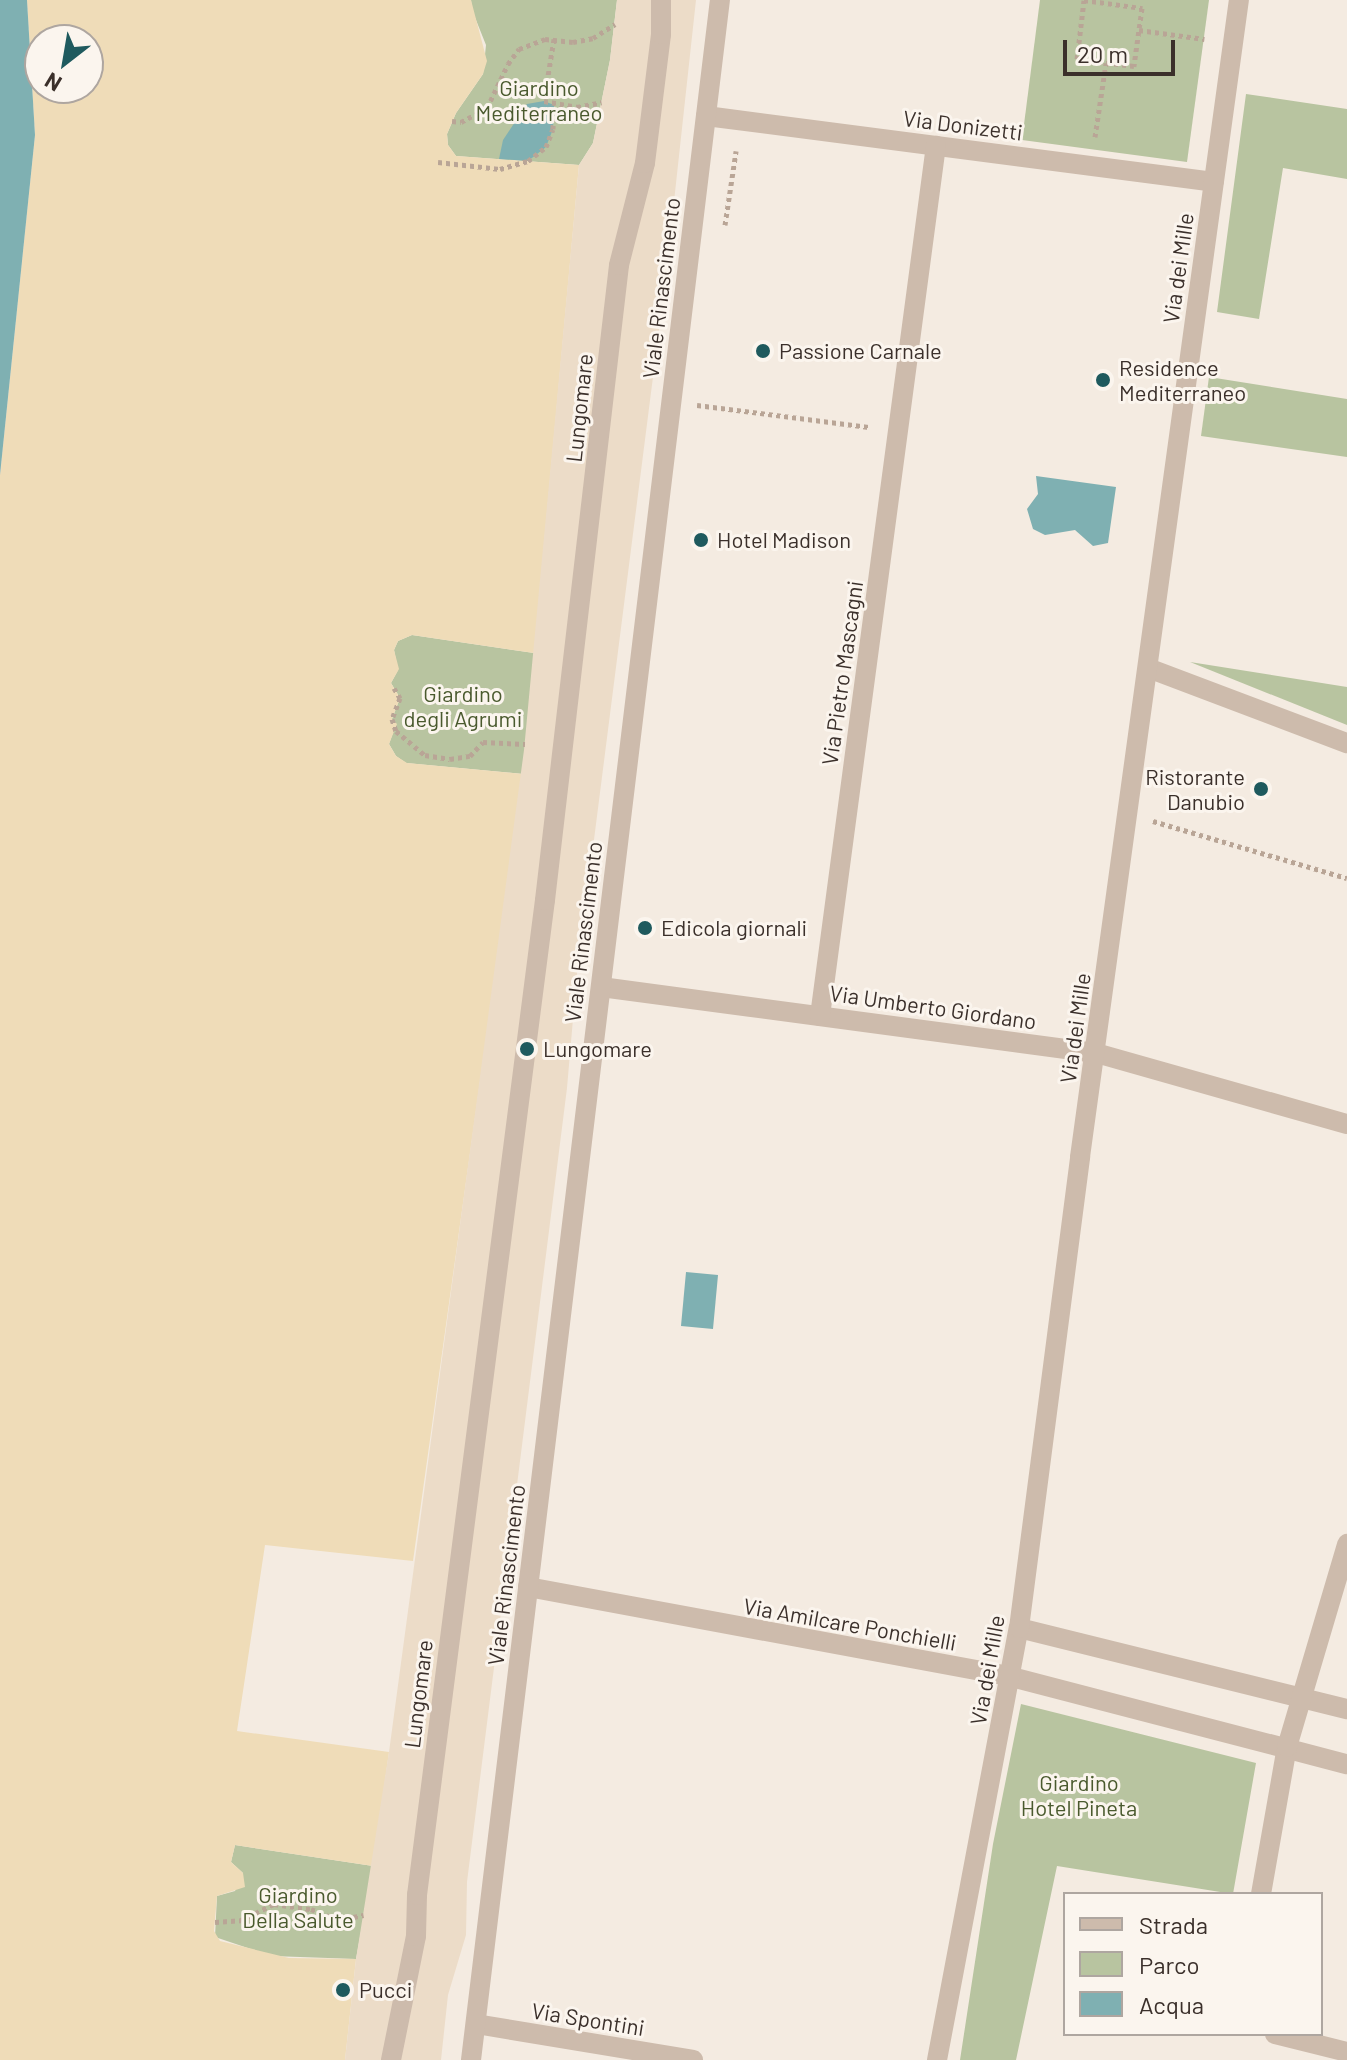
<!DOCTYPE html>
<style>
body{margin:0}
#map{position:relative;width:1347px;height:2060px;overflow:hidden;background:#f4ebe1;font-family:Barlow,sans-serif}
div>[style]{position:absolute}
.green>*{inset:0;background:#b8c4a0}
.sand>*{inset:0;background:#efdcb8}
.plaza>*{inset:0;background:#ecdcc8}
.water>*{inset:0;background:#7fb0b2}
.path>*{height:5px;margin-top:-2.5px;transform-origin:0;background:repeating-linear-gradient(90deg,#b9a596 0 4px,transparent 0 8px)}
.minor>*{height:20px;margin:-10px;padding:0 10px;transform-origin:10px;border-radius:10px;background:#cdbbac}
.dots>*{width:22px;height:22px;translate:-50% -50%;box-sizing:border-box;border:4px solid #fbf5ee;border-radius:50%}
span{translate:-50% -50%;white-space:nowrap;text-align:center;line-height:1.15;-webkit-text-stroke:6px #fbf5ee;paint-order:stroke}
.park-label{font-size:22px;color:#4a5a2e}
.street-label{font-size:22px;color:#3b302b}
.poi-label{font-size:22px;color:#3b302b}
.left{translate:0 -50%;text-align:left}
.right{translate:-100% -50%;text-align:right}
.legend{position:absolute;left:1063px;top:1892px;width:260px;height:144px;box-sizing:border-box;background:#fbf5ee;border:2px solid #aea6a0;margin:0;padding:10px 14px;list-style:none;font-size:24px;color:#3b302b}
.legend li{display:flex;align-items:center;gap:16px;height:40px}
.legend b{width:40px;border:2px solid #aea6a0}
.north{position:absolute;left:24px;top:24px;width:80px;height:80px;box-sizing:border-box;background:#fbf5ee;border:2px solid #aea6a0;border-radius:50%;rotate:211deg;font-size:22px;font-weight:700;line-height:32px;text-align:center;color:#3b302b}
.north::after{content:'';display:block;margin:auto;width:28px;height:36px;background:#1f5a5e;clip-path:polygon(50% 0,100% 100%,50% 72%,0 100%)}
.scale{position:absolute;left:1063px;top:40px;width:112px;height:36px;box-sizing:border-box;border:4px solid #3b302b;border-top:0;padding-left:10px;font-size:24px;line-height:28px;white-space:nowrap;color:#3b302b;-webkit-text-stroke:6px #fbf5ee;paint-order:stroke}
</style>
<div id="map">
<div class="green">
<div style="clip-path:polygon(471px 0,617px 0,610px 60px,593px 143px,579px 165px,456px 156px,448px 145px,447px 134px,456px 113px,483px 74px,486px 45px,472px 10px)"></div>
<div style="clip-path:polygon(1040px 0,1209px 0,1187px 162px,1022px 140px)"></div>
<div style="clip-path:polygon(1246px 94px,1347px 109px,1347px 179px,1283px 168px,1259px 319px,1217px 312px)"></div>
<div style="clip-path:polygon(1209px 377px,1347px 399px,1347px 457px,1201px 436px)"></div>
<div style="clip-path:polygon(412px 635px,534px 653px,523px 774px,406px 763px,396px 756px,389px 744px,396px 724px,392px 719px,400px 698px,391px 683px,398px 670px,394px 650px,398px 641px)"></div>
<div style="clip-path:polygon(1190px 662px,1347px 687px,1347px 725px)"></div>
<div style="clip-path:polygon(1021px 1704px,1256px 1763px,1233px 1894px,1057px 1866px,1016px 2060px,960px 2060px,993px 1844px)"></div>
<div style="clip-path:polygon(235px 1845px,373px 1866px,356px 1959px,272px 1956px,215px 1937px,217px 1896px,235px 1891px,243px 1873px,231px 1862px)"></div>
</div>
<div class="sand">
<div style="clip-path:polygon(evenodd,27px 0,471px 0,487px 61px,483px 74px,456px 113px,447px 134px,448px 145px,456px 156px,579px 165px,534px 653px,412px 635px,398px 641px,394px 650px,399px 669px,391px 683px,400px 698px,392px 719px,397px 724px,389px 744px,396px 756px,407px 763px,523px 774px,413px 1561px,265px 1545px,237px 1731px,389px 1752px,373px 1866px,235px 1845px,231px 1862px,243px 1873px,245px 1887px,217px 1896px,214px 1931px,220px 1941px,289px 1958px,356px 1959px,345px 2060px,0 2060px,0 475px,35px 135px,27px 0,40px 40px,88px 40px,88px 88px,40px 88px,40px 40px)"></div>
</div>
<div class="plaza">
<div style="clip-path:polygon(617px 0,696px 0,666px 275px,577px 973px,567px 1088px,467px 1882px,466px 1935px,448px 1995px,441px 2060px,345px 2060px,356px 1959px,389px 1752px,524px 750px,579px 165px,593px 143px,610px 60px)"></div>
</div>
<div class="water">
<div style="clip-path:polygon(0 0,27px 0,35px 135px,0 475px)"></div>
<div style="clip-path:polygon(544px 101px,554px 105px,553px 129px,546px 147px,528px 161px,499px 159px,503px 140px,527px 104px)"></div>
<div style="clip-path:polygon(1036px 476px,1116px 487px,1108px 543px,1093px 546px,1075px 530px,1045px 535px,1033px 529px,1027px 509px,1038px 494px)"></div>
<div style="clip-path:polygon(686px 1272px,718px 1275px,713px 1329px,681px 1326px)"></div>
</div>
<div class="path">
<div style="left:1084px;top:0;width:59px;rotate:7.9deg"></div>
<div style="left:1142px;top:8px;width:59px;rotate:97.9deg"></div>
<div style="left:1134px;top:66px;width:57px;rotate:-173deg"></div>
<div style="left:1077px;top:59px;width:59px;rotate:-83.2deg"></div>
<div style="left:1139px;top:30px;width:66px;rotate:7.9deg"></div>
<div style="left:554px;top:39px;width:63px;rotate:99.2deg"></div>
<div style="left:544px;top:101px;width:34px;rotate:10deg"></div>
<div style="left:577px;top:107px;width:25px;rotate:-11deg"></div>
<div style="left:452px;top:121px;width:9px;rotate:6deg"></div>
<div style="left:461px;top:122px;width:30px;rotate:-28deg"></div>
<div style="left:487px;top:108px;width:49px;rotate:-64.5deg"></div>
<div style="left:508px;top:64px;width:19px;rotate:-54deg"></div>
<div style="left:519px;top:49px;width:28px;rotate:-21deg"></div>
<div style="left:545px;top:39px;width:28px;rotate:6deg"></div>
<div style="left:573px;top:42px;width:20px;rotate:-11deg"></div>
<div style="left:593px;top:38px;width:26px;rotate:-32deg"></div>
<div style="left:1095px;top:137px;width:75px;rotate:-81.5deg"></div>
<div style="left:438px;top:162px;width:62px;rotate:6.4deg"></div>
<div style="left:500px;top:169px;width:29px;rotate:-16deg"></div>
<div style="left:528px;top:161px;width:23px;rotate:-38deg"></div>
<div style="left:546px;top:147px;width:19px;rotate:-69deg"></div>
<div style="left:553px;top:129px;width:24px;rotate:-88deg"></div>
<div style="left:725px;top:225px;width:75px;rotate:-81.5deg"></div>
<div style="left:697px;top:405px;width:173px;rotate:7.3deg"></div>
<div style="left:394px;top:688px;width:12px;rotate:59deg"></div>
<div style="left:400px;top:698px;width:22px;rotate:111deg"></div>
<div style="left:392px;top:719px;width:13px;rotate:72deg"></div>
<div style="left:396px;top:731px;width:38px;rotate:40deg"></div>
<div style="left:425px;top:755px;width:25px;rotate:9deg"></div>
<div style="left:450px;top:759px;width:20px;rotate:-9deg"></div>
<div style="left:470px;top:756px;width:19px;rotate:-47deg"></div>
<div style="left:483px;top:742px;width:42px;rotate:2.7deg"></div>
<div style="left:1153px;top:821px;width:202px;rotate:16.4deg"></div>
<div style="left:215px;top:1922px;width:26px;rotate:-4deg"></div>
<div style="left:241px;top:1920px;width:37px;rotate:-26deg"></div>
<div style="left:274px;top:1904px;width:37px;rotate:8deg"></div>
<div style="left:311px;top:1909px;width:29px;rotate:22deg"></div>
<div style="left:338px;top:1920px;width:26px;rotate:-11deg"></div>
</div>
<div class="minor">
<div style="left:706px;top:116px;width:512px;rotate:7.4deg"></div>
<div style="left:1148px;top:668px;width:213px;rotate:20.7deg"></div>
<div style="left:601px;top:987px;width:499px;rotate:7.6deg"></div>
<div style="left:1096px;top:1053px;width:261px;rotate:15.8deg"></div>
<div style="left:820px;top:1016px;width:878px;rotate:-82.41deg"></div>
<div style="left:528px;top:1587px;width:492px;rotate:10.5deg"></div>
<div style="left:1012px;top:1677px;width:346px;rotate:14.6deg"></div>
<div style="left:1019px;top:1628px;width:338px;rotate:13.9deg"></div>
<div style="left:1261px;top:1894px;width:149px;rotate:-80deg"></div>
<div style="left:1287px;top:1747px;width:212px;rotate:-73.5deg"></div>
<div style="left:476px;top:2024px;width:220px;rotate:9.4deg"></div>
<div style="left:1275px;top:2034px;width:74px;rotate:14deg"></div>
<div style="left:391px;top:2060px;width:126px;rotate:-78.6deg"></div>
<div style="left:416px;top:1936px;width:41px;rotate:-88.6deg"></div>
<div style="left:417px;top:1895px;width:1003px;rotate:-82.67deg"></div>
<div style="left:545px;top:900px;width:639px;rotate:-83.35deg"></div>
<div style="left:619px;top:265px;width:105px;rotate:-75.7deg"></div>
<div style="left:645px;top:163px;width:130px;rotate:-82.9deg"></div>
<div style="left:661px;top:34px;width:34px;rotate:-90deg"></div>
<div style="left:471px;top:2060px;width:2075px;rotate:-83.11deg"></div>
<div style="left:937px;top:2060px;width:440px;rotate:-79.3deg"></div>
<div style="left:1019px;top:1628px;width:475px;rotate:-82.6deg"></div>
<div style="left:1080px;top:1157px;width:1168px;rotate:-82.18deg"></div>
</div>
<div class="dots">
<div style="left:763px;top:351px;background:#1f5a5e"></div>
<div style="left:1103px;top:380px;background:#1f5a5e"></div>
<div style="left:701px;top:540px;background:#1f5a5e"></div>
<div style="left:1261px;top:789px;background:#1f5a5e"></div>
<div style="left:645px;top:928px;background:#1f5a5e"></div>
<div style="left:527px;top:1049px;background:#1f5a5e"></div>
<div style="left:343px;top:1990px;background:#1f5a5e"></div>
</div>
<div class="park-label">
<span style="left:539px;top:100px">Giardino<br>Mediterraneo</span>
<span style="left:463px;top:706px">Giardino<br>degli Agrumi</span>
<span style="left:1079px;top:1795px">Giardino<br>Hotel Pineta</span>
<span style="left:298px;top:1907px">Giardino<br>Della Salute</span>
</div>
<div class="street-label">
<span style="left:963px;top:125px;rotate:7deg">Via Donizetti</span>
<span style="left:1178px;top:268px;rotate:-82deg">Via dei Mille</span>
<span style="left:661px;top:288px;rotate:-83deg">Viale Rinascimento</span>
<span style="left:579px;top:408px;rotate:-84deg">Lungomare</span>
<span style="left:842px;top:673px;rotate:-82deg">Via Pietro Mascagni</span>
<span style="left:583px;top:932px;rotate:-83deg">Viale Rinascimento</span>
<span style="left:933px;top:1007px;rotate:8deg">Via Umberto Giordano</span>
<span style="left:1075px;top:1028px;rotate:-82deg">Via dei Mille</span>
<span style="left:506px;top:1575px;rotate:-83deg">Viale Rinascimento</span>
<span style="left:850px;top:1624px;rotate:10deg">Via Amilcare Ponchielli</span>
<span style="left:987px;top:1670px;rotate:-80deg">Via dei Mille</span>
<span style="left:418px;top:1694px;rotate:-83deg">Lungomare</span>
<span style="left:588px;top:2019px;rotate:9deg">Via Spontini</span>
</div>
<div class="poi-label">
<span class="left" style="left:779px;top:351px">Passione Carnale</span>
<span class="left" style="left:1119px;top:380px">Residence<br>Mediterraneo</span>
<span class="left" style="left:717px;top:540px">Hotel Madison</span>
<span class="right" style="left:1245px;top:789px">Ristorante<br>Danubio</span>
<span class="left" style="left:661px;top:928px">Edicola giornali</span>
<span class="left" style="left:543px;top:1049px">Lungomare</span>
<span class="left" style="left:359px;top:1990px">Pucci</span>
</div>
<ul class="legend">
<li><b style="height:10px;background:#cdbbac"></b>Strada</li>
<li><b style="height:22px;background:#b8c4a0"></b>Parco</li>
<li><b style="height:22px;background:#7fb0b2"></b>Acqua</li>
</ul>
<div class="north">N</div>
<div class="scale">20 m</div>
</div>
